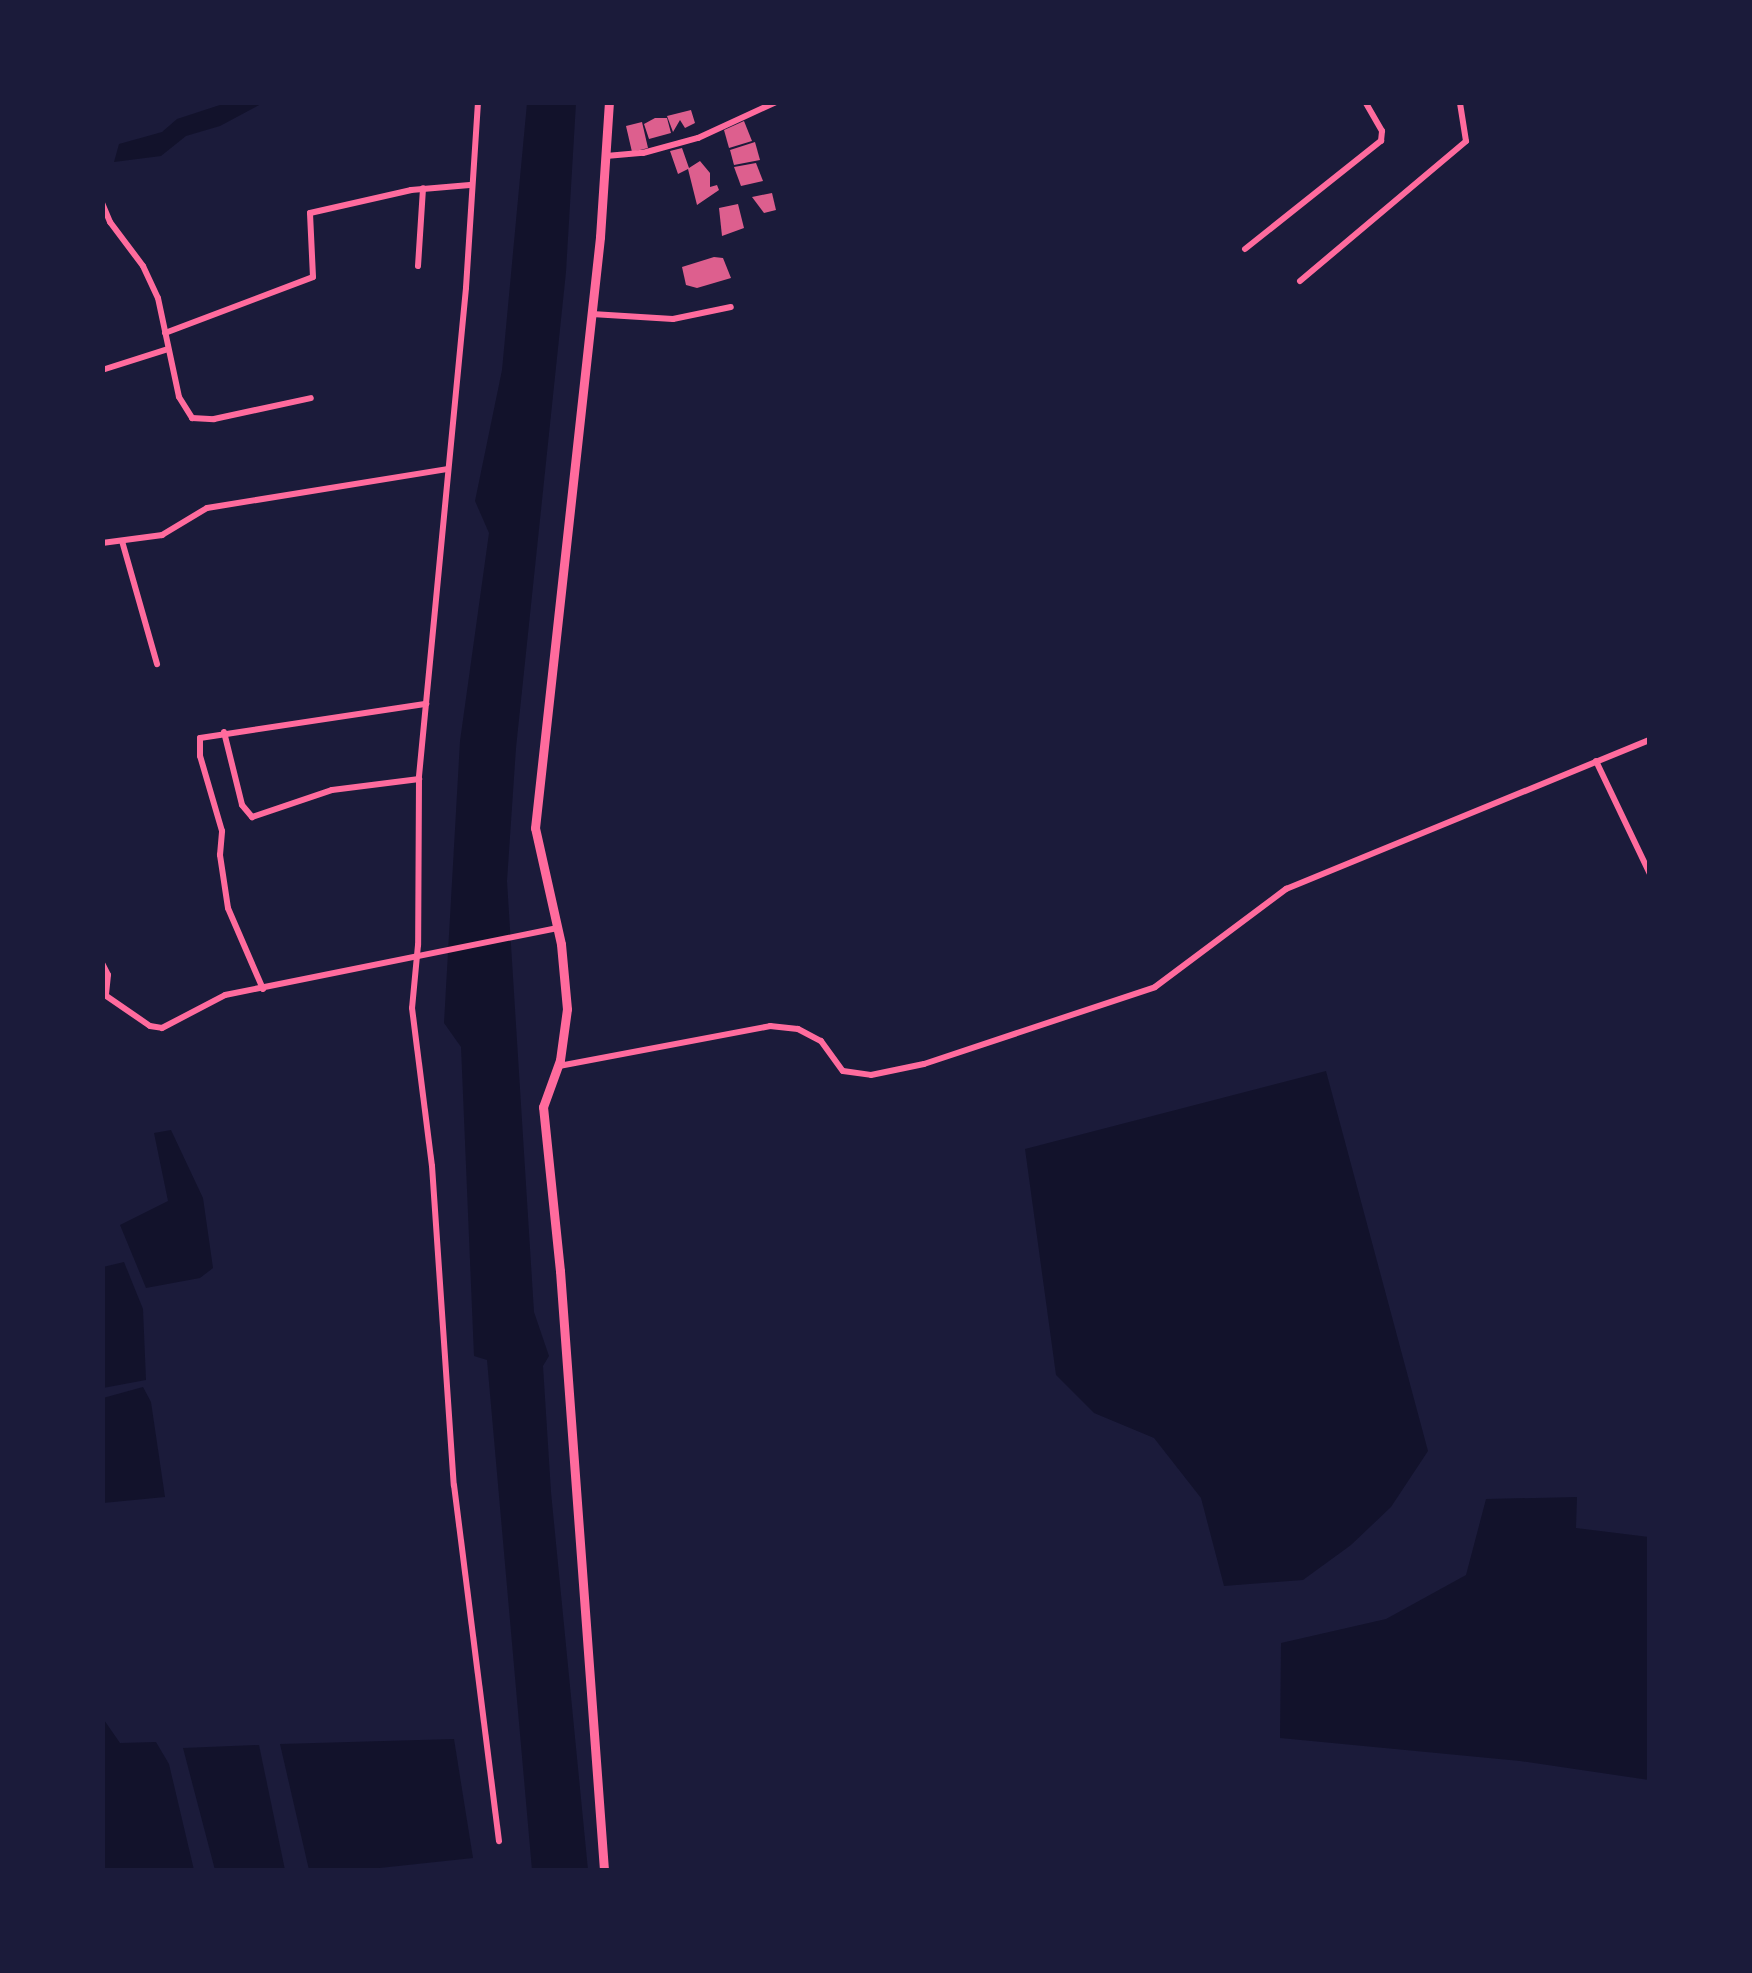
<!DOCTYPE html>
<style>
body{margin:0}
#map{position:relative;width:1752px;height:1973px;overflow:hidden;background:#1b1b3a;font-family:Overpass,sans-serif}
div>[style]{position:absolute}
.water>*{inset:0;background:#12122b}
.building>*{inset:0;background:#dd5f8e}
.minor>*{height:6px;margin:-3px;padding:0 3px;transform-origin:3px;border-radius:3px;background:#ff6b9d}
.tertiary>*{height:9px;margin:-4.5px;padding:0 4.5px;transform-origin:4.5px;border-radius:4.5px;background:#ff6b9d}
span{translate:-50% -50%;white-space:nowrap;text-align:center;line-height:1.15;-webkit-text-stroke:10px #1b1b3a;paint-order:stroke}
.frame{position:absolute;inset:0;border:105px solid #1b1b3a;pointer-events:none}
</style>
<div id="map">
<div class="water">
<div style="clip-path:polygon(229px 102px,263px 103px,220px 126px,186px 136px,161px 156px,114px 162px,119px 144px,162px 132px,177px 119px)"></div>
<div style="clip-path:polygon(527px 103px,576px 103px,566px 272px,516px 748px,507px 881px,534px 1312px,549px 1356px,543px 1366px,551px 1492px,588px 1870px,532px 1870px,487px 1360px,474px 1356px,461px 1047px,444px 1023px,460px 741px,489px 533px,475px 501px,502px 370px)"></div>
<div style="clip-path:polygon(1326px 1071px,1428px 1451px,1391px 1507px,1351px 1545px,1303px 1580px,1224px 1586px,1201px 1498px,1154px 1438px,1094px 1413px,1056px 1375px,1025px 1149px)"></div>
<div style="clip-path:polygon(171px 1130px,203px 1198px,213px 1268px,200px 1278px,146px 1288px,120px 1225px,168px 1201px,154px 1133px)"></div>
<div style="clip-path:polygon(124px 1262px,143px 1309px,146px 1380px,103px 1388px,103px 1267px)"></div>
<div style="clip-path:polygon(143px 1387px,151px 1402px,165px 1497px,103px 1503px,103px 1398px)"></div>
<div style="clip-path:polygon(1577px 1497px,1576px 1528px,1649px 1537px,1649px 1780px,1520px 1761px,1280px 1738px,1281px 1643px,1386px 1619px,1466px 1575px,1486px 1499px)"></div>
<div style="clip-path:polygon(102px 1717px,120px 1743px,156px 1742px,169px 1764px,194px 1870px,103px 1870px)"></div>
<div style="clip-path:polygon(454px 1739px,473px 1858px,361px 1870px,309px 1870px,280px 1744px)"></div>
<div style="clip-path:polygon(259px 1745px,285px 1870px,215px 1870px,183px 1748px)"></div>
</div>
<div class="building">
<div style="clip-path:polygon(691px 110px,695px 123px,685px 128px,680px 120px,673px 132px,667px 116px)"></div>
<div style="clip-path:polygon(655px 118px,667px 118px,671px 133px,649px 139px,644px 124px)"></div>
<div style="clip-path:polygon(744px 121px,752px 141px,729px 148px,724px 130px)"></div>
<div style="clip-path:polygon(642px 122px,648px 148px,632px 152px,626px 126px)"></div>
<div style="clip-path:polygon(755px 142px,760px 160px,734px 165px,730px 150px)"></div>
<div style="clip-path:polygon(682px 148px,689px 168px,700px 161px,710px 173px,710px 187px,717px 185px,719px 190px,697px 205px,688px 169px,678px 174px,670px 151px)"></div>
<div style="clip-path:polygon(756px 163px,763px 181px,741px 186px,734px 167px)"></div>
<div style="clip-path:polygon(772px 193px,776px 210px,764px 213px,752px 197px)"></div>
<div style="clip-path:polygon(738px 204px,744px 228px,722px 236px,719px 208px)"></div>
<div style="clip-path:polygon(714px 257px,723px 258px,731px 278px,697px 288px,686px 285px,682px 267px)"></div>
</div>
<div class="minor">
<div style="left:478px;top:102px;width:186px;rotate:93.7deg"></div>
<div style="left:466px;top:288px;width:493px;rotate:95.5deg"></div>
<div style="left:419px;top:779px;width:166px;rotate:90.3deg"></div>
<div style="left:418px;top:945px;width:63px;rotate:95.4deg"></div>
<div style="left:412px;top:1008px;width:159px;rotate:82.8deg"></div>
<div style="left:432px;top:1166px;width:320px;rotate:86.1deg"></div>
<div style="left:454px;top:1485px;width:359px;rotate:82.8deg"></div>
<div style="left:606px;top:156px;width:37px;rotate:-5deg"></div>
<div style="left:643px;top:153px;width:57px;rotate:-15.3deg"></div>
<div style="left:698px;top:138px;width:86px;rotate:-24.8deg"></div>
<div style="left:102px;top:203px;width:21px;rotate:67deg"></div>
<div style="left:110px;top:222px;width:55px;rotate:53.1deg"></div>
<div style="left:143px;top:266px;width:35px;rotate:65deg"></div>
<div style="left:158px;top:298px;width:101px;rotate:78deg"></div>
<div style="left:179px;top:397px;width:25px;rotate:58deg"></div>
<div style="left:192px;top:418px;width:22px;rotate:3deg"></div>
<div style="left:214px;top:419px;width:99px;rotate:-12.2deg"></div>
<div style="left:1245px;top:249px;width:174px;rotate:-38.5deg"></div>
<div style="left:1381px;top:141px;width:10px;rotate:-84deg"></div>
<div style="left:1382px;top:131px;width:34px;rotate:-120deg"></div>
<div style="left:418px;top:266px;width:78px;rotate:-86.3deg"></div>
<div style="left:1300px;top:281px;width:217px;rotate:-40.1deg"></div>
<div style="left:1466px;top:141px;width:39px;rotate:-99deg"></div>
<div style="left:592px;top:314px;width:81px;rotate:3.5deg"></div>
<div style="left:673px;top:319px;width:59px;rotate:-11.7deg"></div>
<div style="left:165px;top:333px;width:158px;rotate:-20.7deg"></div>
<div style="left:313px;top:277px;width:64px;rotate:-92.7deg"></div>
<div style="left:310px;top:213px;width:104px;rotate:-12.8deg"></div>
<div style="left:411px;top:190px;width:59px;rotate:-4.8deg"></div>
<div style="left:102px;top:370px;width:69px;rotate:-17.7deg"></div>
<div style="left:122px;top:541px;width:128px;rotate:74.1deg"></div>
<div style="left:102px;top:543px;width:61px;rotate:-7.6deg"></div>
<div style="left:162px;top:535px;width:52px;rotate:-31deg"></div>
<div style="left:207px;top:508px;width:243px;rotate:-9.2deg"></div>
<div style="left:224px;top:732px;width:75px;rotate:76.1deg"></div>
<div style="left:242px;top:805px;width:16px;rotate:50deg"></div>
<div style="left:252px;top:817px;width:84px;rotate:-18.6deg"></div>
<div style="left:332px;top:790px;width:88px;rotate:-7.2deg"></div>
<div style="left:1596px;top:761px;width:125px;rotate:64.5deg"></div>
<div style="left:102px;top:963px;width:13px;rotate:63deg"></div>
<div style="left:108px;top:975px;width:18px;rotate:96deg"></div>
<div style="left:263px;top:989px;width:88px;rotate:-113.4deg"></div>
<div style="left:228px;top:908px;width:54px;rotate:-98.6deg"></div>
<div style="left:220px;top:855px;width:24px;rotate:-85deg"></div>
<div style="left:222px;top:831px;width:78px;rotate:-106.3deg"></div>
<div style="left:200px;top:756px;width:18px;rotate:-90deg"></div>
<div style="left:200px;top:738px;width:229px;rotate:-8.6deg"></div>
<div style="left:102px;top:993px;width:58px;rotate:34.5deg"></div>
<div style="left:150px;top:1026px;width:12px;rotate:9deg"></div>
<div style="left:162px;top:1028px;width:71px;rotate:-27.6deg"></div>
<div style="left:225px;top:995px;width:338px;rotate:-11.4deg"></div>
<div style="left:559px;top:1066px;width:215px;rotate:-10.7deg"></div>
<div style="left:770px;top:1026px;width:28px;rotate:6deg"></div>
<div style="left:798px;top:1029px;width:26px;rotate:28deg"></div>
<div style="left:821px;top:1041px;width:37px;rotate:54deg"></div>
<div style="left:843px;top:1071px;width:28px;rotate:8deg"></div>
<div style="left:871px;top:1075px;width:54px;rotate:-11.7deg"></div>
<div style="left:924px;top:1064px;width:243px;rotate:-18.4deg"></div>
<div style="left:1155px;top:987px;width:164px;rotate:-36.8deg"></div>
<div style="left:1286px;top:889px;width:393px;rotate:-22.3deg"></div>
</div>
<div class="tertiary">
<div style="left:604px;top:1870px;width:601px;rotate:-94.2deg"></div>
<div style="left:560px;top:1271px;width:165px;rotate:-95.9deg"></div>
<div style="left:543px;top:1107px;width:50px;rotate:-70.1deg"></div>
<div style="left:560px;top:1060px;width:51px;rotate:-82.2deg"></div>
<div style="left:567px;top:1009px;width:65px;rotate:-95.3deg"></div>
<div style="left:561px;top:944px;width:119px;rotate:-102.6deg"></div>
<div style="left:535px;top:828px;width:595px;rotate:-83.72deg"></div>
<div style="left:600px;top:237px;width:135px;rotate:-86.2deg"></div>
</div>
<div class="frame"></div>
</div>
